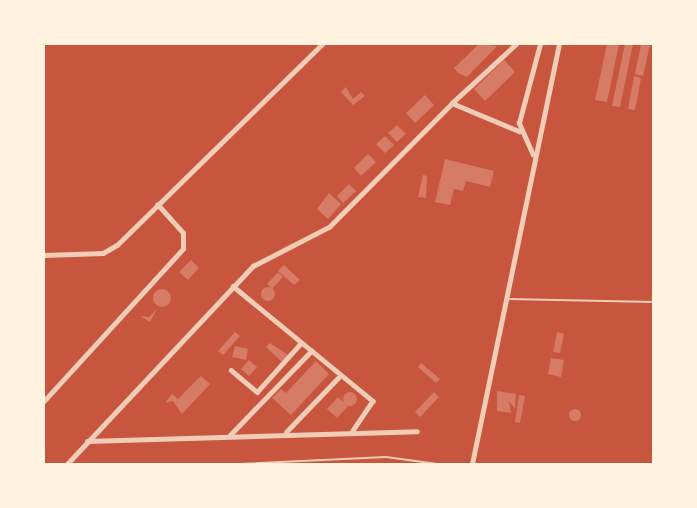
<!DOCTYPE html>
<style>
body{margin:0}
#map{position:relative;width:697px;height:508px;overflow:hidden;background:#c8553d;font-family:"Fira Sans Condensed",sans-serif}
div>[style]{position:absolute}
.building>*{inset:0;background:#d67c66}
.round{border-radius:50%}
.service>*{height:2px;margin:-1px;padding:0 1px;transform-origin:1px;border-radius:1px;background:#f1ccb7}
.minor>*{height:4.5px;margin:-2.25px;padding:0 2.25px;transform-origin:2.25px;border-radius:2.25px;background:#f1ccb7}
span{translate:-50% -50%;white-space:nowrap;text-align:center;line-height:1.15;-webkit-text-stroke:6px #fff3e0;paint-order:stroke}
.frame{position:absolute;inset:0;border:45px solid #fff3e0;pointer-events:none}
</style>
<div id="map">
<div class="building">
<div style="clip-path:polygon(479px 44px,497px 46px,467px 77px,458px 73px,454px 68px)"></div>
<div style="clip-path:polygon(607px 44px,619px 44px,607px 102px,595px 100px)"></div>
<div style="clip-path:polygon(625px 44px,633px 44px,620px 107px,612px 106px)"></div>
<div style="clip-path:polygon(641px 44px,650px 44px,643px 76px,635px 74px)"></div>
<div style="clip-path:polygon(504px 60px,515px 72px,485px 101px,474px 89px)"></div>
<div style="clip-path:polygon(634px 76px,641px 78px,635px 110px,628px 109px)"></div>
<div style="clip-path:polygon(346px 87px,353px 99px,361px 92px,365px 96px,353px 105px,341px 92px)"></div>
<div style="clip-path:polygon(425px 95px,434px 105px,415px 123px,406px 113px)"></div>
<div style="clip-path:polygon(397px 125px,406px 134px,397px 142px,388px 133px)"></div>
<div style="clip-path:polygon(385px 136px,394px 145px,385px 153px,376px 144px)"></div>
<div style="clip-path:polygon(368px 154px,376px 162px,361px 176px,354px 168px)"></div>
<div style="clip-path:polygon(445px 159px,494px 171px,490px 187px,466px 181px,463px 191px,454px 189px,450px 205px,435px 202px)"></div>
<div style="clip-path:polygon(423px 175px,427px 176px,426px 198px,418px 197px)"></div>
<div style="clip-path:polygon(349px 184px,356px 191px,343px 203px,337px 196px)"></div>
<div style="clip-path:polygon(329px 193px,341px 204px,328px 219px,317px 209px)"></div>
<div style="clip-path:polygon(191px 260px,199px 268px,188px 280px,179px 272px)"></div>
<div style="clip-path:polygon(284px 265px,300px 280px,294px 285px,278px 271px)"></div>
<div style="clip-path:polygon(278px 272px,283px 277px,272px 289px,267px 284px)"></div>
<div class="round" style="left:261px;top:287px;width:14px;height:14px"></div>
<div class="round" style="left:153px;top:289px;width:18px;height:18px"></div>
<div style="clip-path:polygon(157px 309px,150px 322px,140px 316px,149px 317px)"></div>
<div style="clip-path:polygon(235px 332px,240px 336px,223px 355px,218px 351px)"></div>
<div style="clip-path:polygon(557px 332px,564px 334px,560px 353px,553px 352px)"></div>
<div style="clip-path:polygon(270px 343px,288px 355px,282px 362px,266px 347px)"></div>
<div style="clip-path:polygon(235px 346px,248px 349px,246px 360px,232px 357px)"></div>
<div style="clip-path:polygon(551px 358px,564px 360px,561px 377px,548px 374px)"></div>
<div style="clip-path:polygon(249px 360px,257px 367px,249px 376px,241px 369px)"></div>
<div style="clip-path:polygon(316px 361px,329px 374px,291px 415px,272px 398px,281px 389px,286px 393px)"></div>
<div style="clip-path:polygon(421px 363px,440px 379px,436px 383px,418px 367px)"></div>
<div style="clip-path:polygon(201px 376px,210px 384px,182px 414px,173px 401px,165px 403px,172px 394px,178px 399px)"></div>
<div style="clip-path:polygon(497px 391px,516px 394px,515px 409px,509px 401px,511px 413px,497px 411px)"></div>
<div class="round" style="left:343px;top:392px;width:14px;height:14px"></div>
<div style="clip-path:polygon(434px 392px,439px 397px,420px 417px,415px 412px)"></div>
<div style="clip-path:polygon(519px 395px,525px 396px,520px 423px,515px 422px)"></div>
<div style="clip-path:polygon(338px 397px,348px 406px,337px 418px,327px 409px)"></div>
<div class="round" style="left:569px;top:409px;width:12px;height:12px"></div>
</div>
<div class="service">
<div style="left:507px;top:299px;width:147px;rotate:1.2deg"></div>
<div style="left:239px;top:464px;width:147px;rotate:-2.7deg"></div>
<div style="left:386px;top:457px;width:52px;rotate:7.7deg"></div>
</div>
<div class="minor">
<div style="left:452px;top:103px;width:87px;rotate:-42.7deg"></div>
<div style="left:533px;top:155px;width:35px;rotate:-114deg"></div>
<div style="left:519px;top:123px;width:82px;rotate:-75.1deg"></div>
<div style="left:44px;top:255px;width:59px;rotate:-1.9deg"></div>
<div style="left:103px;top:253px;width:16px;rotate:-30deg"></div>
<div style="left:117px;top:245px;width:287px;rotate:-44.4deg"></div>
<div style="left:233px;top:286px;width:181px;rotate:39.4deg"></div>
<div style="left:373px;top:401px;width:36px;rotate:124deg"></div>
<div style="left:231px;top:370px;width:34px;rotate:40deg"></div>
<div style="left:257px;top:392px;width:64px;rotate:-48.1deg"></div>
<div style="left:44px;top:401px;width:206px;rotate:-47.6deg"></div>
<div style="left:183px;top:249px;width:16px;rotate:-90deg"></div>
<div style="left:183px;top:233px;width:38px;rotate:-132deg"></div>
<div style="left:286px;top:432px;width:75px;rotate:-46.1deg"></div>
<div style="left:230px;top:435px;width:117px;rotate:-46deg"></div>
<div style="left:87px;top:441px;width:330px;rotate:-1.7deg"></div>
<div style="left:67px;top:464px;width:272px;rotate:-46.8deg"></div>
<div style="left:253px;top:266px;width:85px;rotate:-27.2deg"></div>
<div style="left:329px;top:227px;width:175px;rotate:-45.2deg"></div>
<div style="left:452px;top:103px;width:73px;rotate:22.7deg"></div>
<div style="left:472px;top:464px;width:429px;rotate:-78.3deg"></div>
</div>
<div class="frame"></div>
</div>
